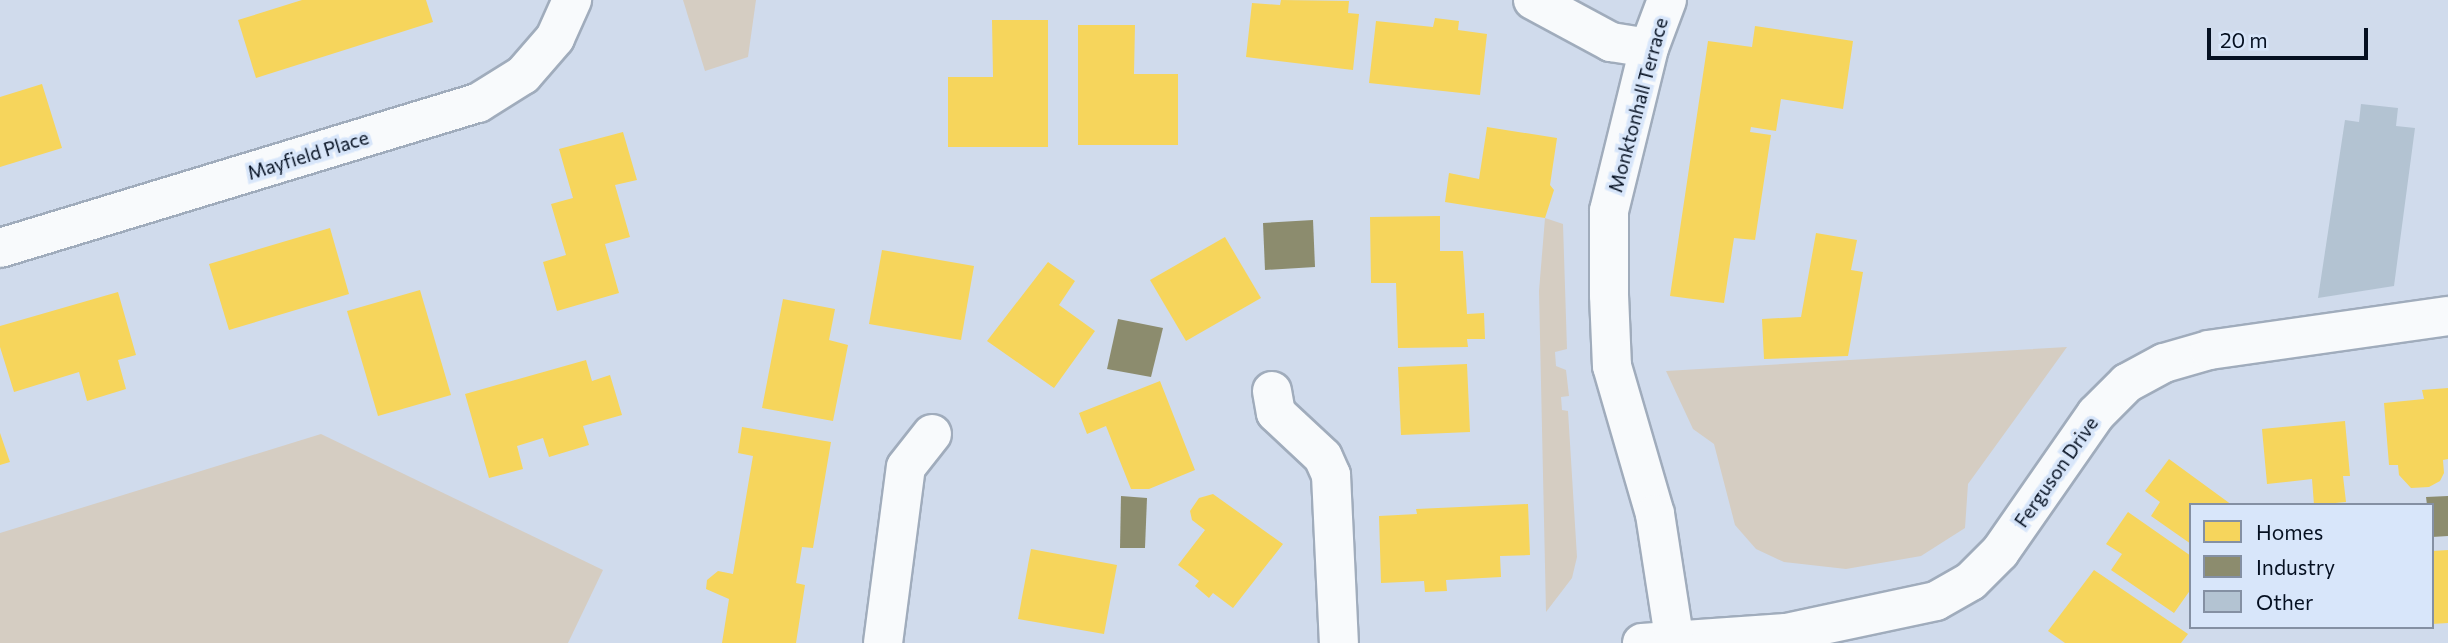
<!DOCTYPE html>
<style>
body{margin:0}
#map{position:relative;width:2448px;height:643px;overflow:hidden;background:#d0dbec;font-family:Commissioner,sans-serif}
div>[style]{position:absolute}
.green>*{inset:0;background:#d5cdc2}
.homes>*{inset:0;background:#f6d55c}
.industry>*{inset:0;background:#8c8c6e}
.building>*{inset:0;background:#b3c3d2}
.roads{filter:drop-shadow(2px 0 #a0acbc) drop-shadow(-2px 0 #a0acbc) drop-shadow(0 2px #a0acbc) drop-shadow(0 -2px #a0acbc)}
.street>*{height:38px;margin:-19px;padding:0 19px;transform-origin:19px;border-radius:19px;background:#f8fafc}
.secondary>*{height:38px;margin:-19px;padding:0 19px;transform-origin:19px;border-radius:19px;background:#f8fafc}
span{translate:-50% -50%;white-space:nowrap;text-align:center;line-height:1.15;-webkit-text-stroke:7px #d8e6fa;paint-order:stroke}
.street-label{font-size:19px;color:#051021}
.legend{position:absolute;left:2189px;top:503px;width:245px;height:126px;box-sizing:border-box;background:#d8e6fa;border:2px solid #8490a3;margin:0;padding:9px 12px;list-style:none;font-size:21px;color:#051021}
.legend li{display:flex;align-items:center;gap:14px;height:35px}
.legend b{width:35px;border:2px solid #8490a3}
.scale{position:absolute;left:2207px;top:28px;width:161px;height:32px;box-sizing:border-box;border:4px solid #051021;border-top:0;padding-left:9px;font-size:21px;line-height:24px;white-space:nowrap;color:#051021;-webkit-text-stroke:5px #d8e6fa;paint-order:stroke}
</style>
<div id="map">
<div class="green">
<div style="clip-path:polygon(683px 0,756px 0,748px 57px,705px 71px)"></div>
<div style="clip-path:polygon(1545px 218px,1563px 224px,1567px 349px,1555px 352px,1556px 366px,1566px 370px,1569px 396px,1561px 397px,1562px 410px,1568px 411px,1577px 557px,1572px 578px,1546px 612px,1539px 291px)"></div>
<div style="clip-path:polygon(2067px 347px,1968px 484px,1965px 528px,1921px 556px,1846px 569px,1784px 562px,1756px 549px,1735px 525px,1714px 444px,1693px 429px,1666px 371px)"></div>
<div style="clip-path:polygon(321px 434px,603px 570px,568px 643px,0 643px,0 533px)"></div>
</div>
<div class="homes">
<div style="clip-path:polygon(302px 0,426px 0,433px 22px,256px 78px,238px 20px)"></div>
<div style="clip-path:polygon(1281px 0,1349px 1px,1348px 13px,1359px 14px,1353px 70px,1246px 57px,1252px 3px,1280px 5px)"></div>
<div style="clip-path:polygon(1435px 18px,1459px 21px,1458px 30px,1487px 34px,1480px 95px,1369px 83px,1376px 21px,1433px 27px)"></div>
<div style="clip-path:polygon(992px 20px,1048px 20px,1048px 147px,948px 147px,948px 77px,993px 77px)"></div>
<div style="clip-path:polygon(1078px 25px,1135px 25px,1134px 74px,1178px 74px,1178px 145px,1078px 145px)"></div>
<div style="clip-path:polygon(1755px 26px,1853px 41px,1843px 109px,1781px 99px,1776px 131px,1751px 127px,1750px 132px,1771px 135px,1755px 240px,1734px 238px,1724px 303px,1670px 296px,1708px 41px,1752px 47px)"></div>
<div style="clip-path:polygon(42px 84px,62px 148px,0 167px,0 97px)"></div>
<div style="clip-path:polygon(1487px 127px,1557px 138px,1550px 185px,1554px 190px,1545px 218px,1445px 202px,1449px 173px,1479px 179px)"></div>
<div style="clip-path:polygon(623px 132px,637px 180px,615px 185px,630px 237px,605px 244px,619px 293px,557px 311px,543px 262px,566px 255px,551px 204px,573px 198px,559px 149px)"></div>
<div style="clip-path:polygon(1440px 216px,1440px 251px,1463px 251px,1467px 314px,1484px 313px,1485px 339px,1467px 339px,1468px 347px,1398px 348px,1396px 283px,1371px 283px,1370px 217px)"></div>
<div style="clip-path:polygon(330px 228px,349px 294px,229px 330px,209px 264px)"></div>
<div style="clip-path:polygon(1816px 233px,1857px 240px,1851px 270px,1863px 272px,1848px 356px,1764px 359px,1762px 319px,1801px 317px)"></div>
<div style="clip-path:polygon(1225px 237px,1261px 298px,1186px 341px,1150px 280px)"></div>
<div style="clip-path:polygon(882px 250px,974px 266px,961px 340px,869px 324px)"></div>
<div style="clip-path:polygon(1048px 262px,1075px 281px,1059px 305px,1095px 331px,1054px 388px,987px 341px)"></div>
<div style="clip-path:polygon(420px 290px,451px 395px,378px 416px,347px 311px)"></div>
<div style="clip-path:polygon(118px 292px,136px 355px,118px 360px,126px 389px,87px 401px,79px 372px,14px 392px,0 347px,0 326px)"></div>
<div style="clip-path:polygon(783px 299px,835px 309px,829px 340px,848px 345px,833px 421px,762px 408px)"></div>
<div style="clip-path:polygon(586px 360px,592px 381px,610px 375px,622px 415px,583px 426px,589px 445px,549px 457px,543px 438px,517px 446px,523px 469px,489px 478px,465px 394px)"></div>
<div style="clip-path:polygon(1467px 364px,1470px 432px,1401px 435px,1398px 367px)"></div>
<div style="clip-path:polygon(1160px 381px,1195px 470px,1149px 489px,1131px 489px,1106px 426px,1087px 434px,1079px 413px)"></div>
<div style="clip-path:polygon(2448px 388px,2448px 459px,2443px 460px,2444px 473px,2440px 481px,2429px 487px,2411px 488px,2399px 475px,2398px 465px,2389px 465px,2384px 403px,2424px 399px,2422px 390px)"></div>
<div style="clip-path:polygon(2345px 421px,2350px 476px,2343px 476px,2346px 502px,2314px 505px,2312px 479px,2267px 484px,2262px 429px)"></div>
<div style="clip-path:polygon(742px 427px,831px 442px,813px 548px,802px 547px,796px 583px,805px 585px,796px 643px,722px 643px,729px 599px,706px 589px,707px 580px,718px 571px,733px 574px,753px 456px,738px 453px)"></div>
<div style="clip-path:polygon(0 433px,10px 462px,0 465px)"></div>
<div style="clip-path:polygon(2169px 459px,2232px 505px,2191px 505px,2191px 544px,2151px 516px,2160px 502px,2145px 491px)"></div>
<div style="clip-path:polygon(1213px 494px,1283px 544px,1233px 608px,1213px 593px,1209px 598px,1195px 586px,1199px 581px,1178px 565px,1205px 530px,1192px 520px,1190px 511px,1199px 498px)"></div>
<div style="clip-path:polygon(1528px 504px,1530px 555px,1500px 556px,1501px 577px,1446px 580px,1447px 591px,1425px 592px,1424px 581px,1381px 583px,1379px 516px,1417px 514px,1416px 509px)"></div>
<div style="clip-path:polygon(2128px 512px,2191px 556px,2191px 589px,2174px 613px,2111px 570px,2122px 554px,2106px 544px)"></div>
<div style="clip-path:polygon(1031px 549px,1117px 565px,1104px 634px,1018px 619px)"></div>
<div style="clip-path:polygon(2448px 550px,2448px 623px,2432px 624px,2432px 551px)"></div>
<div style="clip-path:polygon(2094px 570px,2188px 634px,2181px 643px,2065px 643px,2048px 631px)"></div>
</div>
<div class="industry">
<div style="clip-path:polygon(1313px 220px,1315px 267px,1265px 270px,1263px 223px)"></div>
<div style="clip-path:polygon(1118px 319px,1163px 328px,1151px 377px,1107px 369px)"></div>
<div style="clip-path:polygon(1121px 496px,1147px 498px,1145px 548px,1120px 548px)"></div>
<div style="clip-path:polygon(2448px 496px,2448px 536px,2432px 537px,2432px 505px,2427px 505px,2426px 497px)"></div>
</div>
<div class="building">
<div style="clip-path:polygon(2361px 104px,2398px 108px,2396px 126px,2415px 128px,2394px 286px,2318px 298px,2345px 120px,2359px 122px)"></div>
</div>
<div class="roads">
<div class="street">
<div style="left:1533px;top:0;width:89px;rotate:28.3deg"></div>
<div style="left:1611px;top:42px;width:38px;rotate:9deg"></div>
<div style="left:0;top:248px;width:500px;rotate:-16.9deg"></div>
<div style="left:478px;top:103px;width:53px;rotate:-31.9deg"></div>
<div style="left:523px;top:75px;width:49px;rotate:-49.1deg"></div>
<div style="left:555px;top:38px;width:42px;rotate:-65.9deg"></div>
<div style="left:1272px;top:391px;width:22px;rotate:80deg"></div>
<div style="left:1276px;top:413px;width:64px;rotate:43.1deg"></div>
<div style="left:1323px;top:457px;width:20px;rotate:66deg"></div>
<div style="left:1331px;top:475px;width:168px;rotate:87.3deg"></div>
<div style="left:883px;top:643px;width:177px;rotate:-82.6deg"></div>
<div style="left:906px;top:467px;width:42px;rotate:-51.8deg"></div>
<div style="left:1642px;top:643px;width:144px;rotate:-4deg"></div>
<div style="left:1786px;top:633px;width:153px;rotate:-12deg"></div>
<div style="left:1936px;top:601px;width:40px;rotate:-29.7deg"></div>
<div style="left:1971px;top:581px;width:41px;rotate:-45deg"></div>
<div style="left:2000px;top:552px;width:168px;rotate:-55.2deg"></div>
<div style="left:2096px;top:414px;width:44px;rotate:-45deg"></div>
<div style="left:2127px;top:383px;width:42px;rotate:-28.4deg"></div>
<div style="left:2164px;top:363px;width:47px;rotate:-16.1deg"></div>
<div style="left:2209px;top:350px;width:241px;rotate:-8.1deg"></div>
</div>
<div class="secondary">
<div style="left:1667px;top:0;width:51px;rotate:110.6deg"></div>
<div style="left:1649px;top:48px;width:168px;rotate:103.8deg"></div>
<div style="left:1609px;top:211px;width:84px;rotate:90deg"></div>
<div style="left:1609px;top:295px;width:71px;rotate:87.6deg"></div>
<div style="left:1612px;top:366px;width:154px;rotate:73.8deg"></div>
<div style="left:1655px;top:514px;width:131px;rotate:81.2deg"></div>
</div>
</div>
<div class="street-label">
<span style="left:1638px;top:105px;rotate:-75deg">Monktonhall Terrace</span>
<span style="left:308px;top:155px;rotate:-17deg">Mayfield Place</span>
<span style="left:2056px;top:472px;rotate:-55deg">Ferguson Drive</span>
</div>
<ul class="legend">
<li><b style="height:19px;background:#f6d55c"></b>Homes</li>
<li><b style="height:19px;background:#8c8c6e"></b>Industry</li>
<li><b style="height:19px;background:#b3c3d2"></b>Other</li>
</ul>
<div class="scale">20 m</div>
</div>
